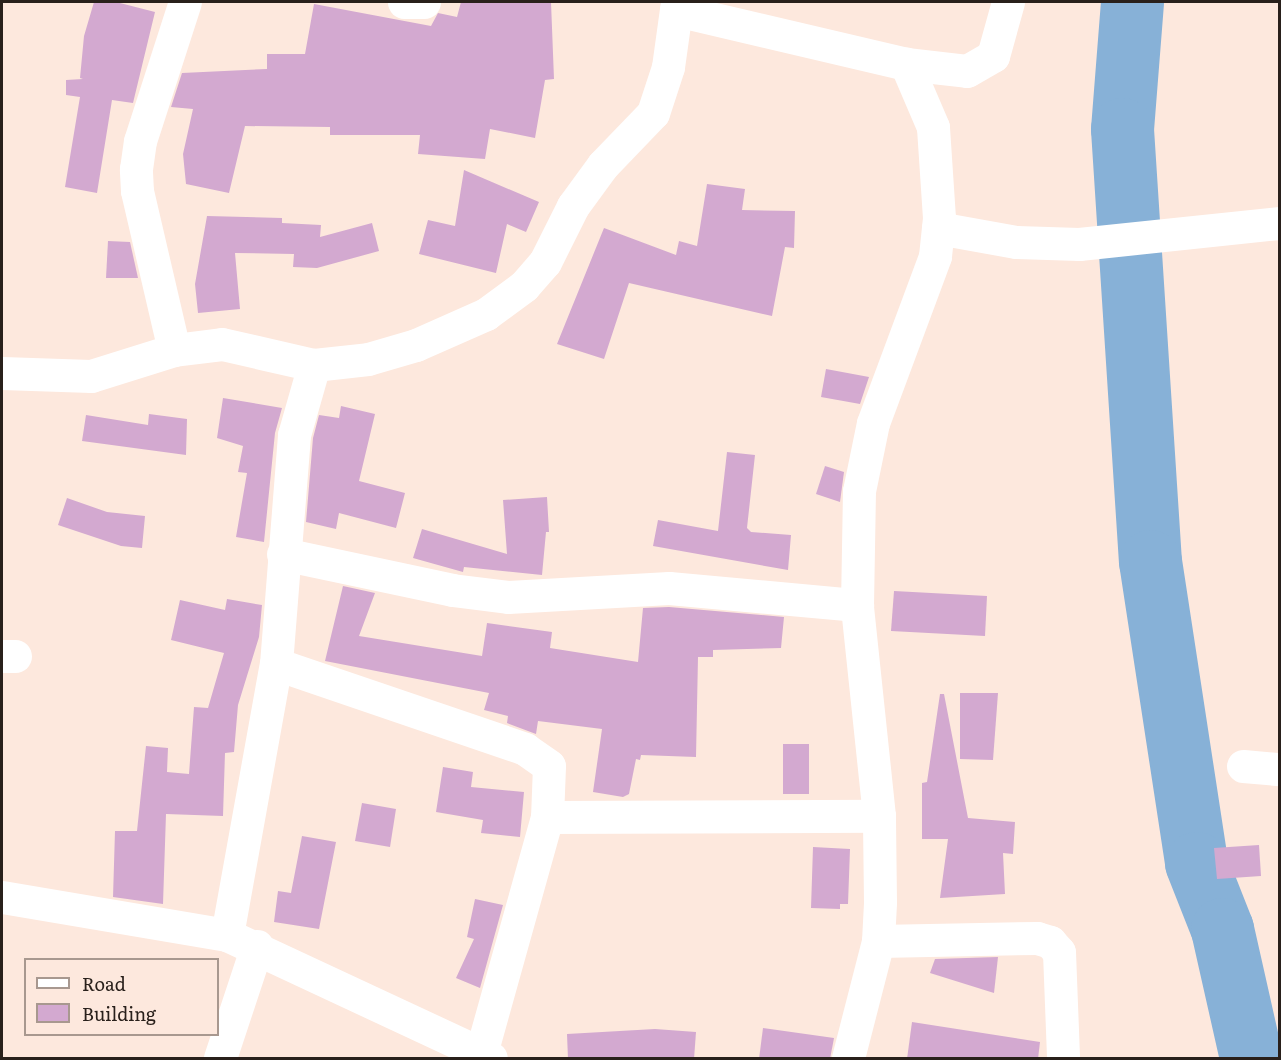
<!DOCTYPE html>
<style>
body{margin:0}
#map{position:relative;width:1281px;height:1060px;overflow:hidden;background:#fde8dd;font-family:Literata,serif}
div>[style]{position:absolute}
.river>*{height:63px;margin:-31.5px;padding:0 31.5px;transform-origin:31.5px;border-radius:31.5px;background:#87b1d7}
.building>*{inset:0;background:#d3a9d0}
.minor>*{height:33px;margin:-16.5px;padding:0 16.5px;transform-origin:16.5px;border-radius:16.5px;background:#fff}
span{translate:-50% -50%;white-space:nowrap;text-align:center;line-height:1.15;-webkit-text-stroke:5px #fde8dd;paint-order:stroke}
.frame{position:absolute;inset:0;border:3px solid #29201b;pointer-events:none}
.legend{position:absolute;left:24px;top:958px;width:195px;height:78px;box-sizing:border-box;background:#fde8dd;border:2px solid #a8988f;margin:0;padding:8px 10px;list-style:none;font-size:18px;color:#29201b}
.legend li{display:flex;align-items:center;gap:12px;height:30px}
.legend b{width:30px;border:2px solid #a8988f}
</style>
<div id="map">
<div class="river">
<div style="left:1132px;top:2px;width:127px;rotate:94.5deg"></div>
<div style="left:1122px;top:129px;width:433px;rotate:86.3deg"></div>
<div style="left:1150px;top:561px;width:305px;rotate:81.3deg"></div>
<div style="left:1196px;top:863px;width:71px;rotate:68.5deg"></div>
<div style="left:1222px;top:929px;width:132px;rotate:77.3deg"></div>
</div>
<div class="building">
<div style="clip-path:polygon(94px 2px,116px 2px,155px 12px,133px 103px,112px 100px,97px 193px,65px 187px,80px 97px,66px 95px,66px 80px,83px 79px,80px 78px,84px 36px)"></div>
<div style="clip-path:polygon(461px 2px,551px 2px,554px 79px,545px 80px,535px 138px,490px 129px,485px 159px,418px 154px,420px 135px,330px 135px,330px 127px,245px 126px,229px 193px,186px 184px,183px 154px,193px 109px,171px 107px,182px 73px,267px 69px,267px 54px,305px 54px,314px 4px,431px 26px,438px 13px,457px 17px)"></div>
<div style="clip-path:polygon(464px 170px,539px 202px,526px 232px,507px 224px,496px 273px,419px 254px,428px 220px,455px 226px)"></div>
<div style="clip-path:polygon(707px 184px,745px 189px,742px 210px,795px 211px,794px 248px,785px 247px,772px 316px,629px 283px,604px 359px,557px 344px,604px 228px,676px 255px,679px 241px,697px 246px)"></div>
<div style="clip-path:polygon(207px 216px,282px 218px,282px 223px,321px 225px,320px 237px,372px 223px,379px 251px,317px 268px,293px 267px,294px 254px,235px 253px,240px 309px,198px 313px,195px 284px)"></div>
<div style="clip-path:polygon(108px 241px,130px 242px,138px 278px,106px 278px)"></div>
<div style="clip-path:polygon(826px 369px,869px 377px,860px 404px,821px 397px)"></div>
<div style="clip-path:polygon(223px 398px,282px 408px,275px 433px,264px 542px,236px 537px,247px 473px,238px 472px,243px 446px,217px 438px)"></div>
<div style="clip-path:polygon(341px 406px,375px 414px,359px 481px,405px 493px,396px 528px,339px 513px,336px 529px,306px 522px,313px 438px,319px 415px,339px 418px)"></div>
<div style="clip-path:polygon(149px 414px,187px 419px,186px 455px,82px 441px,86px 415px,148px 425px)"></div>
<div style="clip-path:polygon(727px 452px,755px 455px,747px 528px,751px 532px,791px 535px,788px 570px,653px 546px,658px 520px,718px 531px)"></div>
<div style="clip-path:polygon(825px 466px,844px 472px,840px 502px,816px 494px)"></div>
<div style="clip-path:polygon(547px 497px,549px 532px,546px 532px,542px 575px,464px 567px,463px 572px,413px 558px,422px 529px,507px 554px,503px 500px)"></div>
<div style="clip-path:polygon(67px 498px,107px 512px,145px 516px,142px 548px,121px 546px,58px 525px)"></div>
<div style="clip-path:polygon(343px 586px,375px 593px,359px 636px,482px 656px,487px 623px,552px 632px,550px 648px,638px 662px,643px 608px,669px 607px,784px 617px,781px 648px,713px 650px,713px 657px,698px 657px,696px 757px,641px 755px,640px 760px,636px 759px,629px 794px,623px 797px,593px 792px,602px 729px,538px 721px,536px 734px,507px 723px,508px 716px,484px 710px,489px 693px,325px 661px)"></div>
<div style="clip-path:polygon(894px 591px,987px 596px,985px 636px,891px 631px)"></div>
<div style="clip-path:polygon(227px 599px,262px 605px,259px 637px,238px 705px,234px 752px,225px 753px,223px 816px,166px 814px,163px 904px,113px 897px,115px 831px,137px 831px,146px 746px,168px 748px,167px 772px,189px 774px,194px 707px,208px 708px,224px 653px,171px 640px,180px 600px,225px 610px)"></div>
<div style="clip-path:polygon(960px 693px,998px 693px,993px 760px,960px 759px)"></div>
<div style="clip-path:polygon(940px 694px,944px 694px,968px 818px,1015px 822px,1013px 854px,1003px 853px,1005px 894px,940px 898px,948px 839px,922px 839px,922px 783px,927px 782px)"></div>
<div style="clip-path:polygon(783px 744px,809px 744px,809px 794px,783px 794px)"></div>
<div style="clip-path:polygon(443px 767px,473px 772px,471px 787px,524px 792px,520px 837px,481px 833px,483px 820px,436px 812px)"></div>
<div style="clip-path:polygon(362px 803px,396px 809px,390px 847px,355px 841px)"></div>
<div style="clip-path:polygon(302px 836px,336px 842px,319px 929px,274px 922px,278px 891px,291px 893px)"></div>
<div style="clip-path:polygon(1259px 845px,1261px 876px,1217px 879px,1214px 848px)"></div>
<div style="clip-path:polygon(813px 847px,850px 849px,848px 904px,840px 904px,840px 909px,811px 908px)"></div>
<div style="clip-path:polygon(475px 899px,503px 905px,480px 988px,456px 978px,474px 939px,467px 937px)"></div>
<div style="clip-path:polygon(998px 957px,994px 993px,930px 973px,935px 959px)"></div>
<div style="clip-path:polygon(912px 1022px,1040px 1042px,1038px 1059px,907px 1059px)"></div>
<div style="clip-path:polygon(763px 1028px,834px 1038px,830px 1059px,759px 1059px)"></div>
<div style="clip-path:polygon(655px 1029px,696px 1032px,694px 1059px,568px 1059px,567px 1034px)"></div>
</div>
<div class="minor">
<div style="left:404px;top:2px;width:20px"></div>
<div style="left:676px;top:10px;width:236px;rotate:13.2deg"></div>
<div style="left:906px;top:64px;width:61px;rotate:6.5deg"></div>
<div style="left:967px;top:71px;width:30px;rotate:-30deg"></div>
<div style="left:993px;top:56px;width:56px;rotate:-74.5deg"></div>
<div style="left:938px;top:228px;width:79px;rotate:10.2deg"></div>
<div style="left:1016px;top:242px;width:63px;rotate:1.8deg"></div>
<div style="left:1079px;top:244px;width:202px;rotate:-6deg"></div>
<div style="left:174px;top:350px;width:163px;rotate:-103.1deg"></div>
<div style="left:137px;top:191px;width:22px;rotate:-93deg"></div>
<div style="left:136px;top:169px;width:28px;rotate:-82deg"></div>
<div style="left:140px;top:141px;width:146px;rotate:-72.1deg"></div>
<div style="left:2px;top:373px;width:89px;rotate:1.9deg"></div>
<div style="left:91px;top:376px;width:87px;rotate:-17.4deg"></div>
<div style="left:174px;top:350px;width:48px;rotate:-7.1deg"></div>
<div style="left:222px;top:344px;width:94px;rotate:12.9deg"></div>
<div style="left:314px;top:365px;width:54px;rotate:-6.3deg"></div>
<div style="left:368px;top:359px;width:50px;rotate:-16.3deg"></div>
<div style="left:416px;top:345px;width:77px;rotate:-23.9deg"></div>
<div style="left:486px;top:314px;width:47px;rotate:-36.4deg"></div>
<div style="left:524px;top:286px;width:32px;rotate:-49deg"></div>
<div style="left:545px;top:262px;width:63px;rotate:-63.4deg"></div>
<div style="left:573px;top:206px;width:51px;rotate:-53.8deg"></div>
<div style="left:603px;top:165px;width:72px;rotate:-46.1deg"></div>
<div style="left:653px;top:113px;width:48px;rotate:-71.9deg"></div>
<div style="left:668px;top:67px;width:66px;rotate:-82.1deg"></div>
<div style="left:283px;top:554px;width:173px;rotate:12deg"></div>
<div style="left:452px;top:590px;width:56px;rotate:7.1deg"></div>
<div style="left:508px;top:597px;width:161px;rotate:-3.2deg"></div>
<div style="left:669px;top:588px;width:189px;rotate:5.2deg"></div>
<div style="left:2px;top:656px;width:13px"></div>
<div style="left:276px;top:664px;width:263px;rotate:18.8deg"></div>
<div style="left:525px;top:749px;width:29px;rotate:35deg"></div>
<div style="left:549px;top:766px;width:51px;rotate:92.2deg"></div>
<div style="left:547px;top:817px;width:245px;rotate:105.6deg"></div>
<div style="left:1243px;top:766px;width:37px;rotate:5deg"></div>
<div style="left:547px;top:817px;width:332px;rotate:-0.2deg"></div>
<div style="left:2px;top:897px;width:228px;rotate:9.6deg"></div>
<div style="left:227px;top:935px;width:291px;rotate:25deg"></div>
<div style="left:227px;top:935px;width:275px;rotate:-79.8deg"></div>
<div style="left:276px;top:664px;width:230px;rotate:-85.5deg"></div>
<div style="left:294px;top:435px;width:73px;rotate:-74.1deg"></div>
<div style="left:878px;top:941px;width:159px;rotate:-1.1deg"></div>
<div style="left:1037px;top:938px;width:14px;rotate:17deg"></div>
<div style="left:1050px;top:942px;width:13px;rotate:48deg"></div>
<div style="left:1059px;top:952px;width:106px;rotate:87.8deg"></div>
<div style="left:220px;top:1058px;width:118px;rotate:-71.7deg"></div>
<div style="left:848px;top:1058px;width:121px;rotate:-75.6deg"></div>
<div style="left:878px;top:941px;width:39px;rotate:-87deg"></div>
<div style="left:880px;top:902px;width:86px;rotate:-90.7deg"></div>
<div style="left:879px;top:816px;width:212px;rotate:-96deg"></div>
<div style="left:857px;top:605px;width:114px;rotate:-89deg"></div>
<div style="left:859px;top:491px;width:69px;rotate:-78.4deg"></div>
<div style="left:873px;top:423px;width:178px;rotate:-69.6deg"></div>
<div style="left:935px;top:256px;width:38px;rotate:-84deg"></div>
<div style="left:939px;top:218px;width:91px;rotate:-93.8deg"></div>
<div style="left:933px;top:127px;width:69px;rotate:-113.2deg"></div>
</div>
<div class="frame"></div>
<ul class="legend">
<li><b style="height:8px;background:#fff"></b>Road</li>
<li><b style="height:16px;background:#d3a9d0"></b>Building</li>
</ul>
</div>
